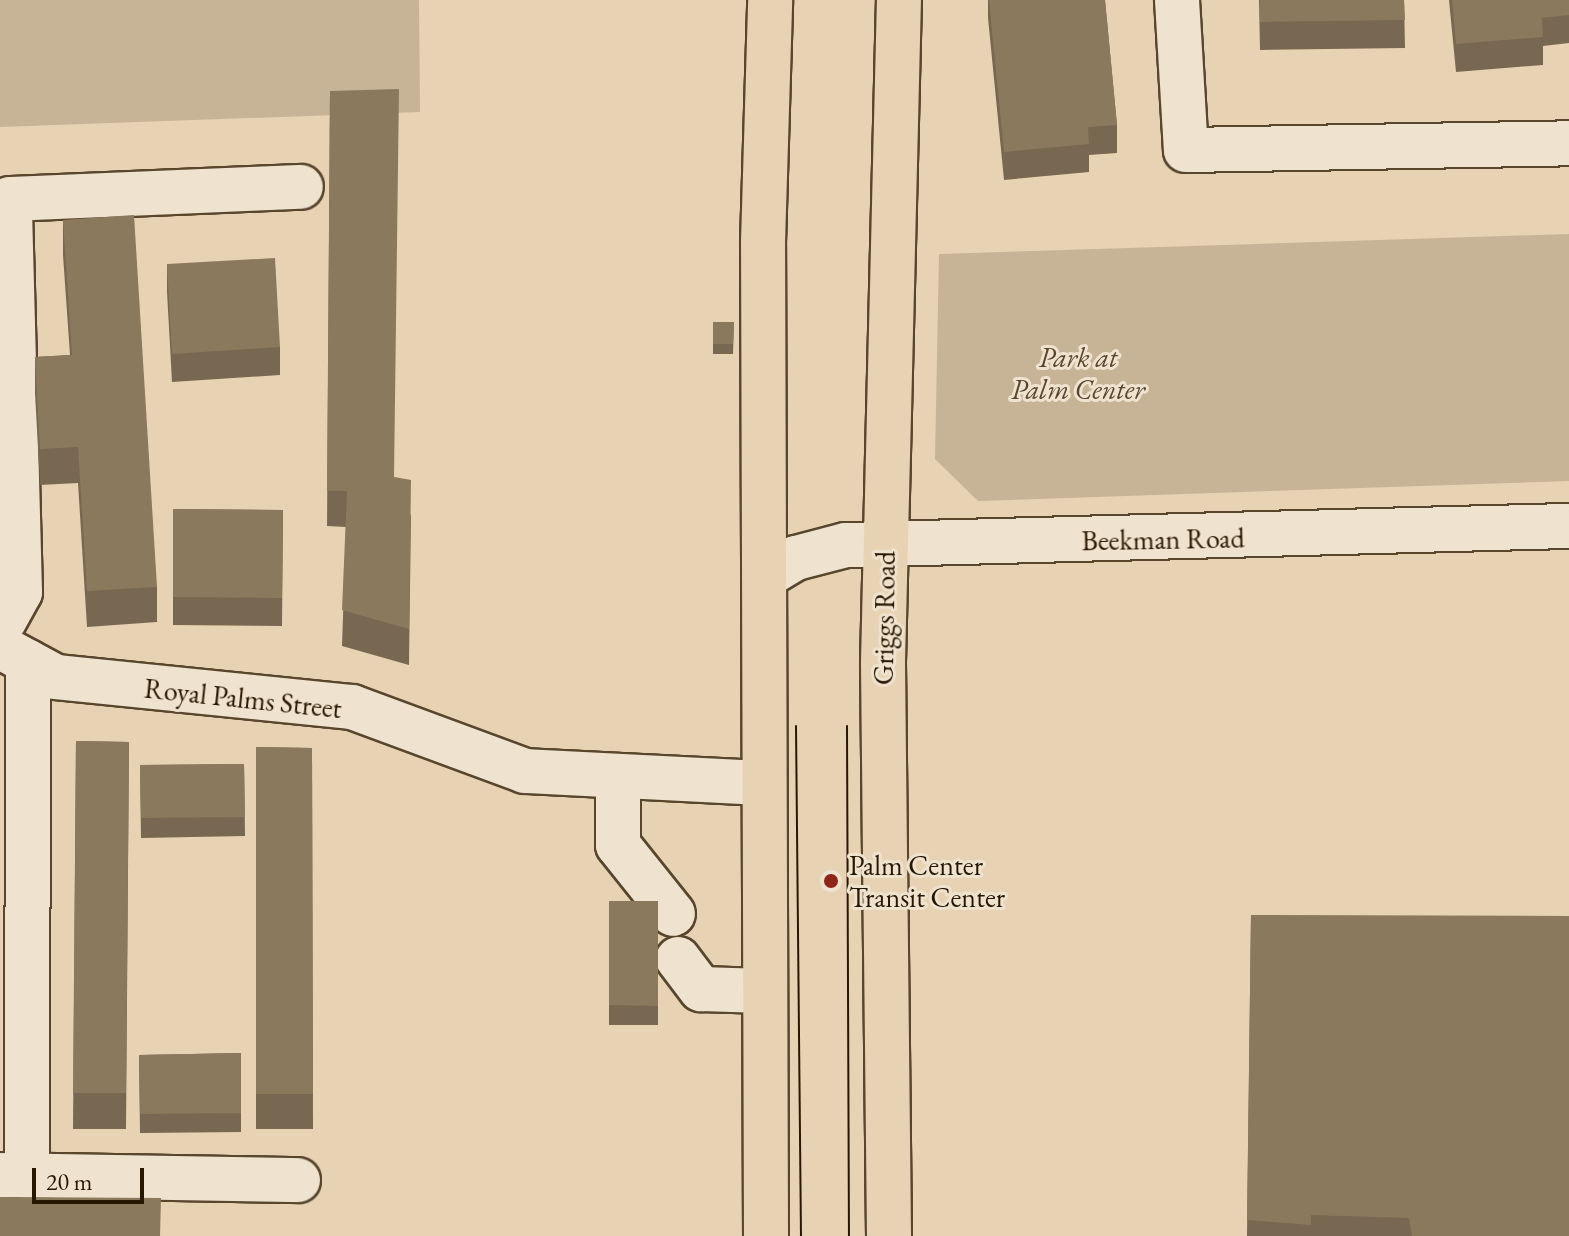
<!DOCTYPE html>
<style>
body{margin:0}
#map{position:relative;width:1569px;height:1236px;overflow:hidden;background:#e7d3b4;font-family:"EB Garamond",serif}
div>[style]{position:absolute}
.green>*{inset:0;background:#c7b395}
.roads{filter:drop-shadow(2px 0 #58462d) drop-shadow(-2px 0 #58462d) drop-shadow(0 2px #58462d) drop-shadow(0 -2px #58462d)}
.minor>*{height:44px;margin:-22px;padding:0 22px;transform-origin:22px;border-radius:22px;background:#efe2ce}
.major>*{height:44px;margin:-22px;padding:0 22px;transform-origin:22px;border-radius:22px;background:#e7d3b4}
.tram>*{height:2px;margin:-1px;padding:0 1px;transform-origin:1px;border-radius:1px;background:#281700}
.wall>*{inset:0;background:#786851}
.building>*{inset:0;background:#8b795e}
.dots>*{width:22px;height:22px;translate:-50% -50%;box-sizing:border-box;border:4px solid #efe2ce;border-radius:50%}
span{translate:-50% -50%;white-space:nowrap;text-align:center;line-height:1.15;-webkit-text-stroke:6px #efe2ce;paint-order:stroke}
.park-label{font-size:28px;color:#58462d;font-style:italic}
.street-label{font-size:28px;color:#281700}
.poi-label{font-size:28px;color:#281700}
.left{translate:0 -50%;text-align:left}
.scale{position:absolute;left:32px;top:1168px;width:112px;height:36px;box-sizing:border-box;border:4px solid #281700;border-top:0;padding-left:10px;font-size:24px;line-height:28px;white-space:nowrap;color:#281700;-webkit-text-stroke:6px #efe2ce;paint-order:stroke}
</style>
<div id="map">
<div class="green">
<div style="clip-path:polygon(0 0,419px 0,420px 112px,0 127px)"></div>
<div style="clip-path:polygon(1569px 234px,1569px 481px,978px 501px,935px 459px,939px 254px)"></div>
</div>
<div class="roads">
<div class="minor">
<div style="left:1177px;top:0;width:150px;rotate:86.6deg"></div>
<div style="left:1186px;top:150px;width:383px;rotate:-1deg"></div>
<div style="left:764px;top:577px;width:37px;rotate:-31deg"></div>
<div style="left:796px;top:558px;width:52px;rotate:-14.6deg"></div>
<div style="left:846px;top:545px;width:723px;rotate:-1.51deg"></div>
<div style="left:4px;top:621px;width:33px;rotate:-61deg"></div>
<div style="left:20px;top:592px;width:393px;rotate:-91.5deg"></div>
<div style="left:10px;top:199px;width:291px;rotate:-2.4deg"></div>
<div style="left:6px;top:650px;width:57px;rotate:28.4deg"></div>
<div style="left:56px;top:677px;width:298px;rotate:5.8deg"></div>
<div style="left:352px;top:707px;width:184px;rotate:20.3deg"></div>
<div style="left:525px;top:771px;width:239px;rotate:2.9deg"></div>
<div style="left:618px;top:776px;width:69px;rotate:90deg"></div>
<div style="left:618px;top:845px;width:88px;rotate:51.4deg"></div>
<div style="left:678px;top:959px;width:38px;rotate:53deg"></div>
<div style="left:701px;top:989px;width:63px;rotate:1.8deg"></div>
<div style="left:0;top:1175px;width:298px;rotate:1deg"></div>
<div style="left:27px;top:1176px;width:514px;rotate:-89.89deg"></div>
</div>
<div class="major">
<div style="left:766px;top:1236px;width:993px;rotate:-90.17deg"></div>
<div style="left:763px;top:243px;width:243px;rotate:-88.3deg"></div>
<div style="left:889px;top:1236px;width:574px;rotate:-90.6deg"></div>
<div style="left:883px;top:662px;width:662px;rotate:-88.62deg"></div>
</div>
</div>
<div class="tram">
<div style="left:796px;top:726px;width:510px;rotate:89.44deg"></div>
<div style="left:847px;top:726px;width:510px;rotate:89.78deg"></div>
</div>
<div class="wall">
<div style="clip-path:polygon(988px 0,1105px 0,1117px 125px,1117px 153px,1089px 155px,1089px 172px,1004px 180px,988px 18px)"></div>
<div style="clip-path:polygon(1259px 0,1404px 0,1405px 48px,1260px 50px)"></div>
<div style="clip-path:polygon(1449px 0,1569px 0,1569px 43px,1543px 46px,1543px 65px,1456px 72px)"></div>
<div style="clip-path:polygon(330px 91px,394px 477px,411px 516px,409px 665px,342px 646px,346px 527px,327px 526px)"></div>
<div style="clip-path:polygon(63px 220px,157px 587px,157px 622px,87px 627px,78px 483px,40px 485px,35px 393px,35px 357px,70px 355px,63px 255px)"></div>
<div style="clip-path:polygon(167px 264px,280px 347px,280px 375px,172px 382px,167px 292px)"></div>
<div style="clip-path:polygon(713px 322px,734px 322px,733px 354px,713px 354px)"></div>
<div style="clip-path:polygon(173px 509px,283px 510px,282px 626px,173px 625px)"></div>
<div style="clip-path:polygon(76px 741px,129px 742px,126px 1129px,73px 1129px)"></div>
<div style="clip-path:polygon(256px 747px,312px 748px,313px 1129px,256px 1129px)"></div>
<div style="clip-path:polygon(244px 764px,245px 836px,141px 838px,140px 765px)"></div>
<div style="clip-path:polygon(609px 901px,658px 901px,658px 1025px,609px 1025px)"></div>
<div style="clip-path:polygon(1251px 915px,1569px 1236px,1247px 1236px)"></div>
<div style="clip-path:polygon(241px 1053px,241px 1132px,140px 1133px,139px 1055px)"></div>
</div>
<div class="building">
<div style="clip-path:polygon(989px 0,1105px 0,1117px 125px,1088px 127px,1089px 144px,1004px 152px)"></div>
<div style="clip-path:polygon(1260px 0,1404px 0,1405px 20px,1260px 22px)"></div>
<div style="clip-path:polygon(1452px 0,1569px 0,1569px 15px,1542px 18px,1543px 37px,1456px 44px)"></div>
<div style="clip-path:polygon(399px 89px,394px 477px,411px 480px,409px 629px,342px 610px,347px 491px,327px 491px,330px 91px)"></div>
<div style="clip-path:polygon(134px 215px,157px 587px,87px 591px,78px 447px,40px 449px,35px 357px,72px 355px,63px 220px)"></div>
<div style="clip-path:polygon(275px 258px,280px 347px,172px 354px,167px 264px)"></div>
<div style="clip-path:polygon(713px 322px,734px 322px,733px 344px,713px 344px)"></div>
<div style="clip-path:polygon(173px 509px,283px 510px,282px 598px,173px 597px)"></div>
<div style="clip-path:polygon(76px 741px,129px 742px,126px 1093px,73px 1093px)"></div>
<div style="clip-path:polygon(256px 747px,312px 748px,313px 1094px,256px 1094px)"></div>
<div style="clip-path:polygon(244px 764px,245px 817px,141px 818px,140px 765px)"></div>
<div style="clip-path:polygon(609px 901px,658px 901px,658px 1006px,609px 1005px)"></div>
<div style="clip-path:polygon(1251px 915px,1569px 916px,1569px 1236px,1412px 1236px,1409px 1218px,1311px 1215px,1311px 1225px,1247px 1220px)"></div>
<div style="clip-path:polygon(241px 1053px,241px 1113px,140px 1114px,139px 1055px)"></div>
<div style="clip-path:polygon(0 1197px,161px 1198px,160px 1236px,0 1236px)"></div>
</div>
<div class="dots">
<div style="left:831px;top:881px;background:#8f2418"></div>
</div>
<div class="park-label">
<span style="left:1078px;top:373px">Park at<br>Palm Center</span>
</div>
<div class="street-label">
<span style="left:1163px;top:539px;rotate:-1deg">Beekman Road</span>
<span style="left:884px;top:618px;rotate:-89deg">Griggs Road</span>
<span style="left:243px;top:698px;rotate:6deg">Royal Palms Street</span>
</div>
<div class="poi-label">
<span class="left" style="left:849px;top:881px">Palm Center<br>Transit Center</span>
</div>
<div class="scale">20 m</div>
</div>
